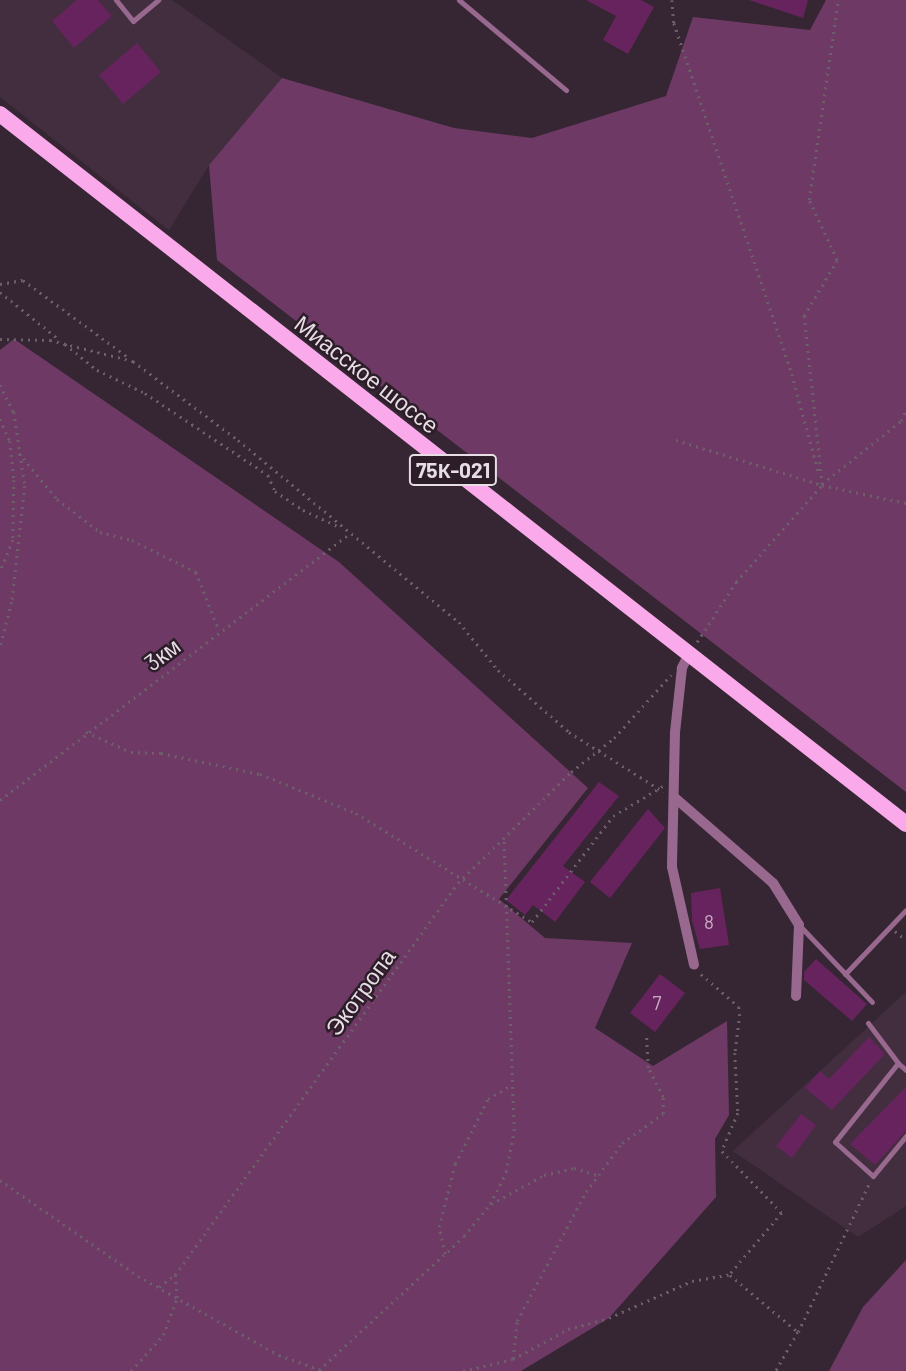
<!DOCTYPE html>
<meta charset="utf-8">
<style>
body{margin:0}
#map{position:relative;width:906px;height:1371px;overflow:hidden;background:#362633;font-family:Barlow,sans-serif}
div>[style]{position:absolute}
.built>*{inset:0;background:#432e3f}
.green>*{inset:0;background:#6e3a65}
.building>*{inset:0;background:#67235d}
.path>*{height:2.5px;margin-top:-1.25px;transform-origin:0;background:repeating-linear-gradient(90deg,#6d5f6a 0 2px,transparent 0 7px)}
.lane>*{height:5px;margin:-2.5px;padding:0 2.5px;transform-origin:2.5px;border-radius:2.5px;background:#98688f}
.street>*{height:10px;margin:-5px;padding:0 5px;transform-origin:5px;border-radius:5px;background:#98688f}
.primary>*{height:16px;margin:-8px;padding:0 8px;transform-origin:8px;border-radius:8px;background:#faaaeb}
span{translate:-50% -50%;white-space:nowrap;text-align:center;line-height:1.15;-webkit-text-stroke:5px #2c1d29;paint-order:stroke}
.number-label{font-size:19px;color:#c7aec3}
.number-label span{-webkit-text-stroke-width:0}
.shield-label span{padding:2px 5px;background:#2c1d29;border:2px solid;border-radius:5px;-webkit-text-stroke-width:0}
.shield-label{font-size:21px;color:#e7dde5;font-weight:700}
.street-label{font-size:23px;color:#e7dde5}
</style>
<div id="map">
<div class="built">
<div style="clip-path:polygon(0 0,172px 0,282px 78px,209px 165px,169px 230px,0 97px)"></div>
<div style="clip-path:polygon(906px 992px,906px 1206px,858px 1237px,733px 1151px)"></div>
</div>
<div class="green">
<div style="clip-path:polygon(826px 0,906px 0,906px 792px,217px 260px,209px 165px,282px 78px,454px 128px,532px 138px,666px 96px,693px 17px,810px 30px)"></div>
<div style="clip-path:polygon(14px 339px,339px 562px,588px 788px,499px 899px,545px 938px,632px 943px,595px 1028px,653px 1066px,727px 1021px,729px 1115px,715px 1139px,716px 1197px,609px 1318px,521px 1371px,0 1371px,0 350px)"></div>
<div style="clip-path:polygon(906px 1260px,906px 1371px,829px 1371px,863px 1307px)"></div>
</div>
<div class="building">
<div style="clip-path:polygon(77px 0,98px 0,112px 16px,74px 48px,52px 21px)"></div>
<div style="clip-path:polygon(586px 0,641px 0,654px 7px,628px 54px,603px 40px,616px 16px)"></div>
<div style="clip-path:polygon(749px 0,808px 0,803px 18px)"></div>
<div style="clip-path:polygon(137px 43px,161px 72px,123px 104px,99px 75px)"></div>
<div style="clip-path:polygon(599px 782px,619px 796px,563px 866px,585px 882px,555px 922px,533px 905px,525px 915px,506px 900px)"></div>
<div style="clip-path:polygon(648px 809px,665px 828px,610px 898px,590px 882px)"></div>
<div style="clip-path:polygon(720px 888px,729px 945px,700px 949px,692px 921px,691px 893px)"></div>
<div style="clip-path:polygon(816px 959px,867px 1004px,852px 1021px,804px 980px,804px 972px)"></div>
<div style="clip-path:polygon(660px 974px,685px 993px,655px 1032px,630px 1013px)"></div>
<div style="clip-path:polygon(869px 1037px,885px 1054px,832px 1110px,805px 1088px,820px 1071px,829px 1079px)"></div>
<div style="clip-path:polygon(906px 1087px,906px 1131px,875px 1165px,850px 1144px)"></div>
<div style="clip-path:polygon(801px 1114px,816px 1125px,792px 1158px,776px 1146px)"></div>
</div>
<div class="path">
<div style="left:672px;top:0;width:23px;rotate:85deg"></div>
<div style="left:674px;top:23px;width:370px;rotate:71.4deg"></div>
<div style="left:792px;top:374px;width:104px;rotate:74.9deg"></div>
<div style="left:0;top:284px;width:23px;rotate:-10deg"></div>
<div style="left:23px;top:280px;width:132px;rotate:36.3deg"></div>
<div style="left:0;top:292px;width:77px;rotate:38.7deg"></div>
<div style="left:0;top:339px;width:50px;rotate:1.1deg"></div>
<div style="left:50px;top:340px;width:86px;rotate:14.2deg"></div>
<div style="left:133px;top:361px;width:131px;rotate:37deg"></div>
<div style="left:238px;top:440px;width:286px;rotate:39.5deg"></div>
<div style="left:459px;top:622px;width:62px;rotate:50.9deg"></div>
<div style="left:498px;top:670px;width:94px;rotate:41.1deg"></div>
<div style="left:569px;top:732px;width:112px;rotate:32.3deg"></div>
<div style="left:65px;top:344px;width:41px;rotate:39.1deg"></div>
<div style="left:97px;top:370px;width:53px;rotate:25.6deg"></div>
<div style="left:145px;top:393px;width:148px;rotate:33.7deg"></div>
<div style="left:268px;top:475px;width:17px;rotate:66deg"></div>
<div style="left:275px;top:491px;width:34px;rotate:34deg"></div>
<div style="left:303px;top:510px;width:40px;rotate:25deg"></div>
<div style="left:0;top:385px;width:30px;rotate:63deg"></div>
<div style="left:14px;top:412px;width:75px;rotate:81.5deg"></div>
<div style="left:25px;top:486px;width:117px;rotate:96.4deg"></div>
<div style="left:12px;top:602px;width:47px;rotate:104.9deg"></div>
<div style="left:0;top:419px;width:24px;rotate:66deg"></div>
<div style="left:10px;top:441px;width:39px;rotate:84deg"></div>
<div style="left:14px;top:480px;width:60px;rotate:91deg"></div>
<div style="left:13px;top:540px;width:35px;rotate:112deg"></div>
<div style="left:676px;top:440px;width:153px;rotate:17.1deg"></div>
<div style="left:822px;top:485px;width:86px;rotate:12.1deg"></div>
<div style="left:19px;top:453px;width:60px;rotate:50.4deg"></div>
<div style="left:57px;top:499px;width:54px;rotate:37.5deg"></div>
<div style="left:100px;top:532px;width:33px;rotate:14deg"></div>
<div style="left:132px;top:540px;width:72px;rotate:26.6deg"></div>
<div style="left:196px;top:572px;width:62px;rotate:68.4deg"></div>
<div style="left:822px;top:484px;width:101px;rotate:-38.6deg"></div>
<div style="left:901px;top:421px;width:12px;rotate:-66deg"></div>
<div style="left:697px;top:642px;width:72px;rotate:-57deg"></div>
<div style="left:736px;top:582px;width:130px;rotate:-48.4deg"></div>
<div style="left:822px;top:485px;width:170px;rotate:-96.1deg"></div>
<div style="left:804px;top:316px;width:65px;rotate:-59.5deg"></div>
<div style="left:837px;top:260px;width:66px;rotate:-115deg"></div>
<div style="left:809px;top:200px;width:202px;rotate:-81.7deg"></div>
<div style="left:86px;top:732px;width:49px;rotate:24deg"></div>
<div style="left:131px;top:752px;width:30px;rotate:2deg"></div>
<div style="left:161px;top:753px;width:101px;rotate:12deg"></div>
<div style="left:260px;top:774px;width:104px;rotate:22.1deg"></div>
<div style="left:356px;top:813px;width:207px;rotate:31.8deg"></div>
<div style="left:532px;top:922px;width:133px;rotate:-52.6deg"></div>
<div style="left:613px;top:816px;width:58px;rotate:-31deg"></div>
<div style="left:0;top:800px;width:439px;rotate:-37.3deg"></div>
<div style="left:895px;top:931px;width:14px;rotate:39deg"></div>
<div style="left:701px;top:974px;width:50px;rotate:41deg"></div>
<div style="left:739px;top:1007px;width:7px;rotate:82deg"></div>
<div style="left:740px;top:1014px;width:39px;rotate:97deg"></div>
<div style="left:735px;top:1053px;width:60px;rotate:87.1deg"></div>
<div style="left:738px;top:1113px;width:41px;rotate:112.8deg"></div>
<div style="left:722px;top:1151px;width:86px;rotate:45.9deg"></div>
<div style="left:782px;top:1213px;width:80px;rotate:130.4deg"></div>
<div style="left:0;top:1180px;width:168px;rotate:34.8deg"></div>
<div style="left:138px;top:1276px;width:162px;rotate:29.3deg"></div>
<div style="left:279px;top:1355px;width:48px;rotate:19.6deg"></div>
<div style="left:491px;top:1204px;width:60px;rotate:-28.7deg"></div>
<div style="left:544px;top:1175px;width:31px;rotate:-13deg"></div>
<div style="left:574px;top:1168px;width:24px;rotate:17deg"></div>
<div style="left:445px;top:1254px;width:28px;rotate:-103deg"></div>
<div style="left:439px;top:1227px;width:65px;rotate:-75.7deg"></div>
<div style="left:455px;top:1164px;width:73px;rotate:-63.1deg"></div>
<div style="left:488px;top:1099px;width:27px;rotate:-31deg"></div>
<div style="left:730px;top:1275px;width:89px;rotate:40deg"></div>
<div style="left:798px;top:1332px;width:45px;rotate:119.4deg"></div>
<div style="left:159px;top:1287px;width:20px;rotate:-37deg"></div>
<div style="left:175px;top:1275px;width:483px;rotate:-54.2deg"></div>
<div style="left:458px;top:883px;width:158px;rotate:-44.5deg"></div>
<div style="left:571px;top:772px;width:55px;rotate:-38.3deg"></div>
<div style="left:614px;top:738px;width:85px;rotate:-47.9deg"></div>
<div style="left:798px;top:1332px;width:166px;rotate:-64.4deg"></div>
<div style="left:513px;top:1359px;width:38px;rotate:-84deg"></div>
<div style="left:517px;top:1321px;width:146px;rotate:-61.9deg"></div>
<div style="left:586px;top:1192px;width:61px;rotate:-53.7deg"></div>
<div style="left:622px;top:1143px;width:50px;rotate:-35.3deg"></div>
<div style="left:663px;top:1114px;width:17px;rotate:-90deg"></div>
<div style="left:663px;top:1097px;width:33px;rotate:-117deg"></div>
<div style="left:648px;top:1068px;width:33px;rotate:-93deg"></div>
<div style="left:319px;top:1370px;width:197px;rotate:-42.7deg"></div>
<div style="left:464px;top:1236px;width:41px;rotate:-50.9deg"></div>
<div style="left:490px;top:1204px;width:36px;rotate:-63deg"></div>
<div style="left:506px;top:1172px;width:42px;rotate:-79deg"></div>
<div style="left:514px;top:1131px;width:292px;rotate:-92deg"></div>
<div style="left:131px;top:1371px;width:48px;rotate:-48.4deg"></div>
<div style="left:163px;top:1335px;width:40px;rotate:-69deg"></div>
<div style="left:177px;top:1298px;width:23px;rotate:-95deg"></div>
<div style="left:463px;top:1371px;width:51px;rotate:-13.5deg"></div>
<div style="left:513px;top:1359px;width:63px;rotate:-28.6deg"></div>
<div style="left:568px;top:1329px;width:42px;rotate:-15deg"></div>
<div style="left:609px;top:1318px;width:91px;rotate:-24deg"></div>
<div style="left:692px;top:1281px;width:39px;rotate:-10deg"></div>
</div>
<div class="lane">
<div style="left:116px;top:0;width:27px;rotate:51deg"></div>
<div style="left:133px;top:21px;width:33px;rotate:-40deg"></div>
<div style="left:459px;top:0;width:140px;rotate:40.1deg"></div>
<div style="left:799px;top:925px;width:106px;rotate:46.5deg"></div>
<div style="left:845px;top:974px;width:88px;rotate:-46.4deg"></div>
<div style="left:868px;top:1023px;width:50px;rotate:53.1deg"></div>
<div style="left:906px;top:1070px;width:11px;rotate:-139deg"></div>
<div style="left:898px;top:1063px;width:101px;rotate:128.6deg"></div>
<div style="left:835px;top:1142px;width:51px;rotate:41.8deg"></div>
<div style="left:873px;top:1176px;width:52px;rotate:-50.5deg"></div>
</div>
<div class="street">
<div style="left:689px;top:654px;width:16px;rotate:117deg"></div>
<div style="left:682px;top:668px;width:64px;rotate:96.2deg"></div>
<div style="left:675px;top:732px;width:135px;rotate:91.3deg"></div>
<div style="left:672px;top:867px;width:100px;rotate:77.3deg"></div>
<div style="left:674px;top:797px;width:131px;rotate:41deg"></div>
<div style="left:773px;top:883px;width:49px;rotate:58.2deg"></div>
<div style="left:799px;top:925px;width:71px;rotate:92.4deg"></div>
</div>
<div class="primary">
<div style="left:0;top:114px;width:1151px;rotate:38.08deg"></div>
</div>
<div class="number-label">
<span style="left:709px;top:922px">8</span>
<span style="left:657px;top:1003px">7</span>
</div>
<div class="shield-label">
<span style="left:453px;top:470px">75К-021</span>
</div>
<div class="street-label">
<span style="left:367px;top:374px;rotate:38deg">Миасское шоссе</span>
<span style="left:162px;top:654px;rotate:-37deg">3км</span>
<span style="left:360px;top:992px;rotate:-54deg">Экотропа</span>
</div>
</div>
